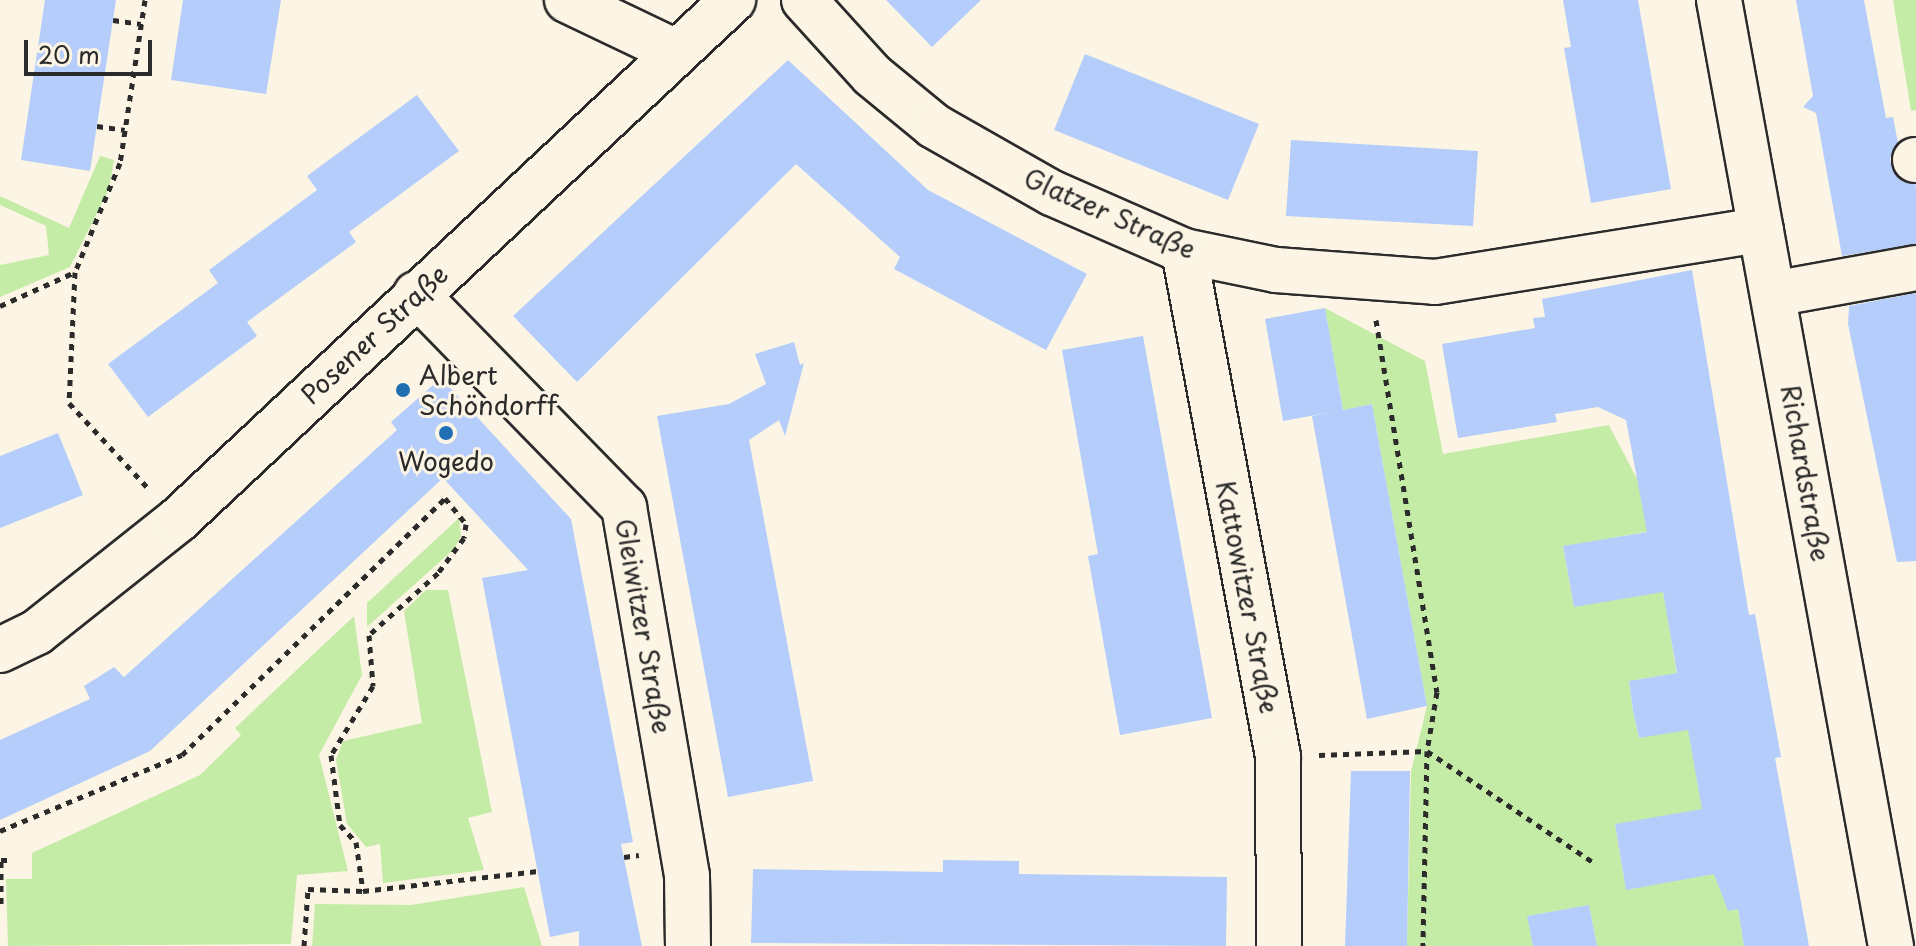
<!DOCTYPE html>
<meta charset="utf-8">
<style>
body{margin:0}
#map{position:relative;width:1916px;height:946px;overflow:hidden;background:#fcf5e5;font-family:"Playpen Sans",sans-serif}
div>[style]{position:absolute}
.green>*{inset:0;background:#c5eca6}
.building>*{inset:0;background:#b4cdfb}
.path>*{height:5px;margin-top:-2.5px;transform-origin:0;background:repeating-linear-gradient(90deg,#2b2b2b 0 6px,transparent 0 12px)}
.roads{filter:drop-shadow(2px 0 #2b2b2b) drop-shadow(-2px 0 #2b2b2b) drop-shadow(0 2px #2b2b2b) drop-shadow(0 -2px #2b2b2b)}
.minor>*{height:44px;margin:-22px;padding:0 22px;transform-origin:22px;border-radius:22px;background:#fcf5e5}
.dots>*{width:22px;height:22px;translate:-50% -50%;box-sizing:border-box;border:4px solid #fcf5e5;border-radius:50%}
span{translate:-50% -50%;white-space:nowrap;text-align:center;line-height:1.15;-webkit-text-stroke:6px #fcf5e5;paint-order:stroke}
.street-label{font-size:26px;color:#2b2b2b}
.poi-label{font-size:26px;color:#2b2b2b}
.left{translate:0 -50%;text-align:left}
.scale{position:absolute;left:24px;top:40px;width:128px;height:36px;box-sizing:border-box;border:4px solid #2b2b2b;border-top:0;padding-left:10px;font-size:24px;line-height:28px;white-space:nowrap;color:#2b2b2b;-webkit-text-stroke:6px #fcf5e5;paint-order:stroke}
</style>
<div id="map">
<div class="green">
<div style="clip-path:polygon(1893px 0,1916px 0,1916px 110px,1911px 111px)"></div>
<div style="clip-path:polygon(100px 156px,114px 160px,109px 189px,70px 267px,0 297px,0 265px,49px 255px,46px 226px,0 205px,0 196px,69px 228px)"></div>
<div style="clip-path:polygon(1325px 308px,1425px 361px,1443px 454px,1609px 425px,1636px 477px,1646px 476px,1650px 531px,1563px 547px,1574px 607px,1662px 588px,1667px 613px,1678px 682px,1665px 675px,1629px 681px,1633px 711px,1639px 738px,1687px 721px,1703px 812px,1615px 825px,1626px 889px,1713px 869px,1728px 910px,1738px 909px,1744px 946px,1597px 946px,1589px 905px,1528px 916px,1533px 946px,1407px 946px,1411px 771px,1427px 706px,1372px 404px,1343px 410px)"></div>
<div style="clip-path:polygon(459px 518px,461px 536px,454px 549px,367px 627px,367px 603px)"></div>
<div style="clip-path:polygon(426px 590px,448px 590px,492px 812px,468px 818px,484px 870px,383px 883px,380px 844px,366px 847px,347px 824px,336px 760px,343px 741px,422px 723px,404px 611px)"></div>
<div style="clip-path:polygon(354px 616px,362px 675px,319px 755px,348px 871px,297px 875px,291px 944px,8px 946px,6px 879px,32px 879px,32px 853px,200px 775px,241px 735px,235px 728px)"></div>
<div style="clip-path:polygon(524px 887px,542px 946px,312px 946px,315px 904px,411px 905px)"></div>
</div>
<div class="building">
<div style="clip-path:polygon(45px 0,116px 0,90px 171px,21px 160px)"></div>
<div style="clip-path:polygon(183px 0,281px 0,266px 94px,171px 80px)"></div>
<div style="clip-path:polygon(886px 0,981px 0,932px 47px)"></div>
<div style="clip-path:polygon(1563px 0,1638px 0,1671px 189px,1591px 203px,1564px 48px,1571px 47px)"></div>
<div style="clip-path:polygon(1796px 0,1864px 0,1886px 118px,1893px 117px,1898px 143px,1890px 159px,1893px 172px,1916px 185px,1916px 244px,1842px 256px,1816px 113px,1803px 107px,1813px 96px)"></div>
<div style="clip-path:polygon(1085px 54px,1259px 124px,1228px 200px,1054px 130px)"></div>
<div style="clip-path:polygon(788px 60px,928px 190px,1087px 274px,1046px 350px,894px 269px,900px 257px,796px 164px,577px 382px,513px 316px)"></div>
<div style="clip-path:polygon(417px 95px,459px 151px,349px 232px,356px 242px,247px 322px,257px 336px,148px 417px,108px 364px,218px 283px,209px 270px,317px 190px,307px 176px)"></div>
<div style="clip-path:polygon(1291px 140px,1478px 151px,1473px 226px,1286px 216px)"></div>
<div style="clip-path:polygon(1692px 270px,1749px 615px,1755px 614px,1781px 757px,1775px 758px,1809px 946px,1744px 946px,1738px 909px,1728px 911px,1714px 874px,1626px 890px,1615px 824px,1702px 809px,1688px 730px,1639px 738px,1633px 711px,1629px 681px,1677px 673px,1663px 592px,1574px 607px,1563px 546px,1647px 532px,1626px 420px,1598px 407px,1555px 414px,1557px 422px,1458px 438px,1442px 344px,1535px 328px,1533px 318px,1545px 317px,1542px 299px)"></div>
<div style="clip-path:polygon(1916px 293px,1916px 561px,1897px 562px,1848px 324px,1849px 306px)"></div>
<div style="clip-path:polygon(1325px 308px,1343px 410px,1372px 404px,1427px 706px,1367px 719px,1312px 416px,1337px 411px,1283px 421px,1265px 319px)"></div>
<div style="clip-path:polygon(1143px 336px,1212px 718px,1120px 735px,1088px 556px,1098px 554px,1062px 350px)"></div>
<div style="clip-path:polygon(794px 342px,800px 365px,804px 363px,785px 436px,779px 420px,749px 440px,813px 781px,728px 797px,657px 416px,729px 404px,766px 384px,755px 354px)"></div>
<div style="clip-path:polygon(441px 378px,571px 519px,633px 842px,621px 844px,642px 946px,579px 946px,579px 931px,550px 937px,482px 578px,528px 570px,443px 478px,150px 751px,0 820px,0 740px,90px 699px,84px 686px,114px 667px,124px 677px,397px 430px,391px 422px)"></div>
<div style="clip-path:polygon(58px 433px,83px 495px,0 528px,0 456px)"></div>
<div style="clip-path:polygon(1351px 771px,1410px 771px,1407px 946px,1345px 946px)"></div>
<div style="clip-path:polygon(943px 860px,1019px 861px,1019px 874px,1227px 877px,1226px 946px,751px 943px,753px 869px,943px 872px)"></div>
<div style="clip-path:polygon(1589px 905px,1597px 946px,1533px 946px,1527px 916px)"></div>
</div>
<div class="path">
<div style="left:145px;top:0;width:165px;rotate:98.7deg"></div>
<div style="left:120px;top:163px;width:118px;rotate:112.4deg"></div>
<div style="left:75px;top:272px;width:131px;rotate:92.6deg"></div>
<div style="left:69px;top:403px;width:116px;rotate:47.1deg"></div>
<div style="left:113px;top:20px;width:28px;rotate:8deg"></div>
<div style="left:97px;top:126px;width:28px;rotate:8deg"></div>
<div style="left:0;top:306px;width:82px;rotate:-24.4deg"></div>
<div style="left:1376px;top:320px;width:377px;rotate:80.7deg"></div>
<div style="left:1437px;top:692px;width:60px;rotate:99.6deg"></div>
<div style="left:1427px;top:751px;width:195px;rotate:91.2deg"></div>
<div style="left:1319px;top:755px;width:108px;rotate:-2.1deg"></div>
<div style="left:1427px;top:751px;width:200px;rotate:33.8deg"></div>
<div style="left:0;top:831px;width:197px;rotate:-22.7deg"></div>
<div style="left:182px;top:755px;width:368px;rotate:-44.3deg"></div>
<div style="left:445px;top:498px;width:33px;rotate:51deg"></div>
<div style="left:466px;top:524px;width:14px;rotate:98deg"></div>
<div style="left:464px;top:538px;width:44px;rotate:126.6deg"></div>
<div style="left:438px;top:573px;width:93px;rotate:138.1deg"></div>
<div style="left:369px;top:635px;width:51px;rotate:85.5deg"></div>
<div style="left:373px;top:686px;width:81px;rotate:121.3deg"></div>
<div style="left:331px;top:755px;width:71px;rotate:82.7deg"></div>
<div style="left:340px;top:825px;width:23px;rotate:47deg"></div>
<div style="left:356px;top:842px;width:49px;rotate:81.9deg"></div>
<div style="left:624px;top:857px;width:15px;rotate:-8deg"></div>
<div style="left:1px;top:904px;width:44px;rotate:-90deg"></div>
<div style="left:1px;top:860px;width:9px"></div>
<div style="left:304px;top:946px;width:57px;rotate:-86deg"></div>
<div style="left:308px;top:889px;width:55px;rotate:2.1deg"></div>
<div style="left:363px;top:891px;width:176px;rotate:-6.5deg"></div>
</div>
<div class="roads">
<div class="minor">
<div style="left:567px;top:0;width:121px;rotate:25.5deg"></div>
<div style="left:804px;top:0;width:101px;rotate:47.8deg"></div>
<div style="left:872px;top:75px;width:80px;rotate:39.4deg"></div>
<div style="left:934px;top:126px;width:136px;rotate:29.6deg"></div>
<div style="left:1052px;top:193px;width:144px;rotate:23.7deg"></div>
<div style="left:1184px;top:251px;width:94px;rotate:11.7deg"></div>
<div style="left:1276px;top:270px;width:159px;rotate:4.3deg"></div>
<div style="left:1435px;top:282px;width:330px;rotate:-9.1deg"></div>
<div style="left:1719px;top:0;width:962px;rotate:79.7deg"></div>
<div style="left:1915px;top:160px;width:1px"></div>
<div style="left:1184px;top:251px;width:514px;rotate:79.46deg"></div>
<div style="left:1278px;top:756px;width:190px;rotate:89.7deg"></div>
<div style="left:416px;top:294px;width:298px;rotate:45.7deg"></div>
<div style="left:624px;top:507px;width:374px;rotate:80.3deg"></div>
<div style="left:687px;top:876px;width:70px;rotate:89.2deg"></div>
<div style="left:1773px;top:294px;width:145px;rotate:-10.3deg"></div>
<div style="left:0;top:650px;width:41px;rotate:-25.9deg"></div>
<div style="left:37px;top:632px;width:180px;rotate:-38.5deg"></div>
<div style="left:178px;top:520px;width:761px;rotate:-43.14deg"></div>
</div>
</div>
<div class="dots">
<div style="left:403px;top:390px;background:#1f6fb2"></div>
<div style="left:446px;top:433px;background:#1f6fb2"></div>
</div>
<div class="street-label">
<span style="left:1110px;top:213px;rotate:24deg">Glatzer Straße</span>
<span style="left:374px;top:334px;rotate:-43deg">Posener Straße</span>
<span style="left:1806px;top:473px;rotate:80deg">Richardstraße</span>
<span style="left:1248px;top:597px;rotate:79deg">Kattowitzer Straße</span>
<span style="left:644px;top:626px;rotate:80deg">Gleiwitzer Straße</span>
</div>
<div class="poi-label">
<span class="left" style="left:419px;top:390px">Albert<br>Schöndorff</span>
<span style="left:446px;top:461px">Wogedo</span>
</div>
<div class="scale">20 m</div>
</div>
